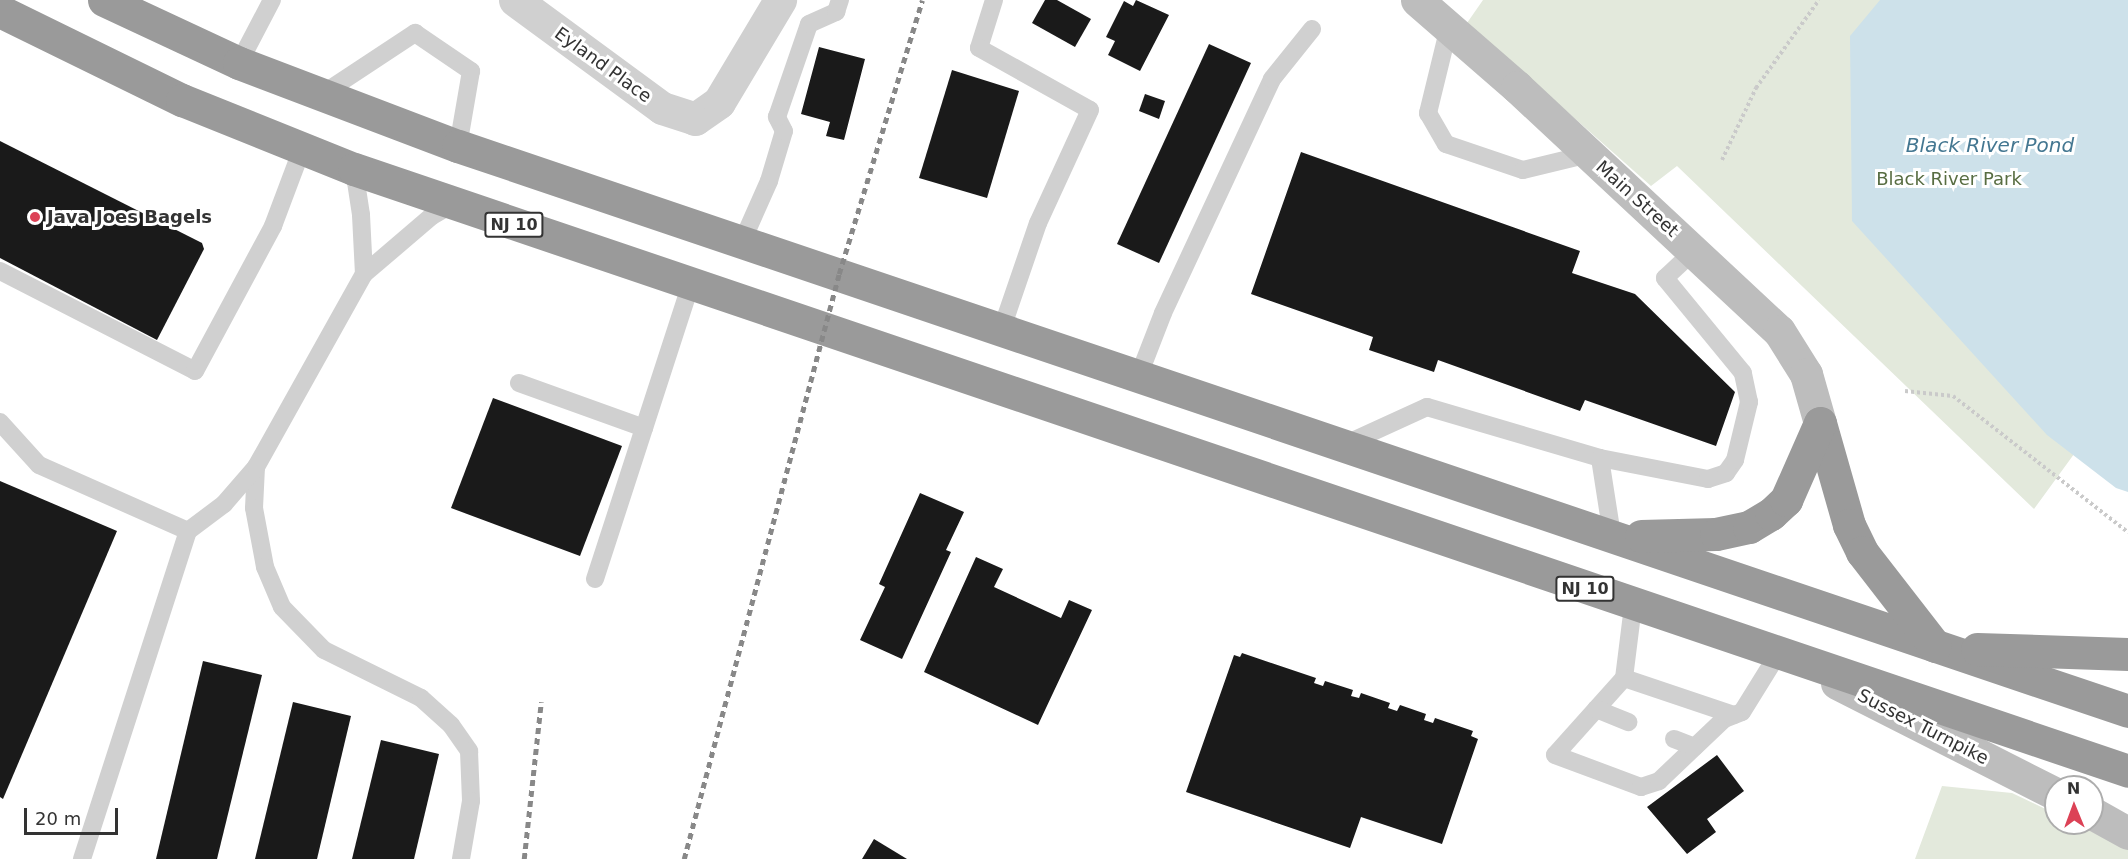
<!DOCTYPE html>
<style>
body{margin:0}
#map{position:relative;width:2128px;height:859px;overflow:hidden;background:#fff;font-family:"DejaVu Sans",sans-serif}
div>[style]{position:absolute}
.green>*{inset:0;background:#e3e9dc}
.water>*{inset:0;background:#cde1ea}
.building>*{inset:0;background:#1a1a1a}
.path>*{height:4px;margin-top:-2px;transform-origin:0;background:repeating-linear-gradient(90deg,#cacaca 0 3px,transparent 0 6px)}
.lane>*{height:18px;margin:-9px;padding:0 9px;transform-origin:9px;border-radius:9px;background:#d0d0d0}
.street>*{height:33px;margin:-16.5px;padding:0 16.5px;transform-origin:16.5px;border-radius:16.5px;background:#d0d0d0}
.secondary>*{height:33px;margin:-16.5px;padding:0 16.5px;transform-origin:16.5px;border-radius:16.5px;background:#bdbdbd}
.highway>*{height:33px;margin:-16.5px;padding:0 16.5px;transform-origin:16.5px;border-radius:16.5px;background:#9a9a9a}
.rail>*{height:4.5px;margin-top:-2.25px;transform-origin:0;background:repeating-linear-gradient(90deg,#888 0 6px,transparent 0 10.5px)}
.dots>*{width:16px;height:16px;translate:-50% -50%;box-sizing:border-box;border:3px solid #fff;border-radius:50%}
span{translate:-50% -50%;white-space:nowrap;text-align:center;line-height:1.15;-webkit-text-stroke:6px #fff;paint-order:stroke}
.shield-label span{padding:2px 4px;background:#fff;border:2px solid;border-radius:4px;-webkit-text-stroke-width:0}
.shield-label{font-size:16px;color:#333;font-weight:700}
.street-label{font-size:18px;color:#333}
.park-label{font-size:18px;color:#586d42}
.poi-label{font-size:18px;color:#333;font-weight:700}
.left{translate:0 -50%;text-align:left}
.water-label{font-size:20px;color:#447791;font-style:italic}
.north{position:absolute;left:2044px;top:775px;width:60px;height:60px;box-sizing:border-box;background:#fff;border:2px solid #adadad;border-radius:50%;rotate:359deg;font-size:16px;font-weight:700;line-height:24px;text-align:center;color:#333}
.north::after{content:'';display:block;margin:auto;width:21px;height:27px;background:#dc4256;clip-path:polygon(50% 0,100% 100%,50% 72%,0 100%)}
.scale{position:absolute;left:24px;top:808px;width:94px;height:27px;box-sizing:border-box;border:3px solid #333;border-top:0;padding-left:8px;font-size:18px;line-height:21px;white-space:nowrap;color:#333;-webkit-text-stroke:4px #fff;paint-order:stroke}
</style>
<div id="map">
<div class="green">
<div style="clip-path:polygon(1483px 0,2128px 0,2128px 380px,2034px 509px,1677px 166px,1651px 186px,1467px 23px)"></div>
<div style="clip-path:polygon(1942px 786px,2012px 793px,2056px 814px,2056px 823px,2074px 823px,2128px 849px,2128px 859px,1915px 859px)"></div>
</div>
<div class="water">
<div style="clip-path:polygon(1880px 0,2128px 0,2128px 492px,2116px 488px,2047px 435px,1852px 221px,1850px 36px)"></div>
</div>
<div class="building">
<div style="clip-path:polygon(1045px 0,1057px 0,1091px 19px,1075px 47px,1032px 23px)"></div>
<div style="clip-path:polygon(1136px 0,1169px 15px,1140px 71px,1108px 55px,1115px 41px,1106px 37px,1124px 1px,1133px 6px)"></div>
<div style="clip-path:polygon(1209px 44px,1251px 63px,1159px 263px,1117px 244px)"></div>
<div style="clip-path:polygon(819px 47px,865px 59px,844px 140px,826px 136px,830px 122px,801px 114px)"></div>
<div style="clip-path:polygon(952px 70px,1019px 91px,987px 198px,919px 178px)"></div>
<div style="clip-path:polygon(1145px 94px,1165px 101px,1159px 119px,1139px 111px)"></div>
<div style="clip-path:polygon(0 141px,202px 243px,204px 249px,157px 340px,0 258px)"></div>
<div style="clip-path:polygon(1301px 152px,1580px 251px,1572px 273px,1635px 294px,1735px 392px,1716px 446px,1585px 400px,1580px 411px,1438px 360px,1434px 372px,1369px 350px,1373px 337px,1251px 294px)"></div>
<div style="clip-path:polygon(493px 398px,622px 446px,580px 556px,451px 508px)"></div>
<div style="clip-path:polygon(0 481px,117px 531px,3px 799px,0 797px)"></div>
<div style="clip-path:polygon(920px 493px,964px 512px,946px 550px,951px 552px,902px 659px,860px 640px,885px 587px,879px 584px)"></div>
<div style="clip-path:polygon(976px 557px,1003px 569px,994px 587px,1061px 618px,1069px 600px,1092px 610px,1038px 725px,924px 672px)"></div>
<div style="clip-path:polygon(1242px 653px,1316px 678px,1314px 683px,1323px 686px,1325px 681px,1353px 690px,1351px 696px,1359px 698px,1361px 693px,1390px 703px,1388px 708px,1397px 711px,1400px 705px,1426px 714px,1424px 720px,1433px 723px,1435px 718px,1473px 731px,1471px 736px,1478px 739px,1442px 844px,1361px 817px,1350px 848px,1186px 792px,1234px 655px,1240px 657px)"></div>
<div style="clip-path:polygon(203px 661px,262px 675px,217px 859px,156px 859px)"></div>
<div style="clip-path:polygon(293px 702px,351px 716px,317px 859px,255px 859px)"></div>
<div style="clip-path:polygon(381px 740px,439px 754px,414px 859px,352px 859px)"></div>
<div style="clip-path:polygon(1717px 755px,1744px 791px,1707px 819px,1716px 832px,1687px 854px,1647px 807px)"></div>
<div style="clip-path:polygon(874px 839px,907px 859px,862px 859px)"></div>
</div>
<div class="path">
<div style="left:1722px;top:160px;width:80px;rotate:-64.7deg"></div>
<div style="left:1756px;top:88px;width:108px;rotate:-54.4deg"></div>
<div style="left:1905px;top:391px;width:48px;rotate:5.9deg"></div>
<div style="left:1953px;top:396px;width:222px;rotate:37.9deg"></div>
</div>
<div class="lane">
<div style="left:994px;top:0;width:50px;rotate:107.4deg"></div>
<div style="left:979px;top:48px;width:127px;rotate:29.2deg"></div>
<div style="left:1090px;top:110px;width:124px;rotate:114.7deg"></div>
<div style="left:1038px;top:223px;width:111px;rotate:108.9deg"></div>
<div style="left:1449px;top:27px;width:89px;rotate:103.7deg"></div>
<div style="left:1428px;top:113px;width:36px;rotate:60deg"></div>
<div style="left:1446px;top:144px;width:81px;rotate:18.7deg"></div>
<div style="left:1523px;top:170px;width:68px;rotate:-13.6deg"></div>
<div style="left:239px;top:63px;width:71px;rotate:-62.4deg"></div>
<div style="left:321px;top:95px;width:113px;rotate:-33.4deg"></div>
<div style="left:415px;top:33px;width:68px;rotate:34.2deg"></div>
<div style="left:471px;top:71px;width:76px;rotate:99.8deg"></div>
<div style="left:354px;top:169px;width:47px;rotate:81.3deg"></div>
<div style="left:361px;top:215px;width:59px;rotate:87.1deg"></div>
<div style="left:742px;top:242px;width:67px;rotate:-66.1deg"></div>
<div style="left:769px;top:181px;width:52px;rotate:-73.3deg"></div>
<div style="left:784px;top:131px;width:16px;rotate:-117deg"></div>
<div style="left:777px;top:117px;width:98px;rotate:-71deg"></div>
<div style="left:809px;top:24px;width:30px;rotate:-24deg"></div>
<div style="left:836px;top:12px;width:13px;rotate:-72deg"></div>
<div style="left:0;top:271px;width:219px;rotate:27.1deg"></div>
<div style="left:195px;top:371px;width:165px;rotate:-61.7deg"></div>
<div style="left:273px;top:226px;width:82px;rotate:-69.4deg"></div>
<div style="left:1139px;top:375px;width:66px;rotate:-68.8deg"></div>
<div style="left:1163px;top:313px;width:258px;rotate:-65deg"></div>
<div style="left:1272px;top:79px;width:64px;rotate:-51.3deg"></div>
<div style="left:519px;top:383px;width:133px;rotate:19.8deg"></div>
<div style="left:0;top:422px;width:58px;rotate:47.8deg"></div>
<div style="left:39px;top:465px;width:163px;rotate:23.9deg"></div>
<div style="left:1346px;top:444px;width:89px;rotate:-24.6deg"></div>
<div style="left:1427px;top:407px;width:180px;rotate:16.4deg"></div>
<div style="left:256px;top:467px;width:41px;rotate:92.8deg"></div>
<div style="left:254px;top:508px;width:60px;rotate:79.4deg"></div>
<div style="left:265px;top:567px;width:43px;rotate:67deg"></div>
<div style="left:282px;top:607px;width:60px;rotate:45.7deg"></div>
<div style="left:324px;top:650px;width:108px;rotate:26.3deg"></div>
<div style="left:421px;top:698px;width:40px;rotate:42deg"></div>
<div style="left:451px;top:725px;width:32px;rotate:55deg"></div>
<div style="left:469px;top:751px;width:50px;rotate:87.7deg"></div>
<div style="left:471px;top:801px;width:59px;rotate:99.8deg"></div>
<div style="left:1612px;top:535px;width:78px;rotate:-98.9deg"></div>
<div style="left:1600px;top:458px;width:110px;rotate:11deg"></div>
<div style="left:1708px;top:479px;width:19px;rotate:-18deg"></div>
<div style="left:1726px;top:473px;width:16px;rotate:-55deg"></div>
<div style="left:1735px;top:460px;width:60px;rotate:-76.4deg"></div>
<div style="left:1749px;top:402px;width:30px;rotate:-102deg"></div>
<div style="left:1743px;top:373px;width:123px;rotate:-129.4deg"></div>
<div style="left:1665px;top:278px;width:40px;rotate:-43deg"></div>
<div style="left:595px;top:579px;width:308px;rotate:-72deg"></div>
<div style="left:1633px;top:606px;width:73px;rotate:97.1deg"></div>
<div style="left:1624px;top:678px;width:103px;rotate:131.9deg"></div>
<div style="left:1555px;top:755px;width:92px;rotate:20.4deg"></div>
<div style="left:1641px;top:787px;width:19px;rotate:-18deg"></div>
<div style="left:1659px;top:781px;width:90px;rotate:-43.6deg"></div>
<div style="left:1724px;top:719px;width:19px;rotate:-21deg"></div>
<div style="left:1742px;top:712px;width:68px;rotate:-58.2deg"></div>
<div style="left:1624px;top:678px;width:116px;rotate:18.6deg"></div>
<div style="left:1596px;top:709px;width:35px;rotate:22deg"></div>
<div style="left:1674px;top:739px;width:22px;rotate:21deg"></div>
<div style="left:82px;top:859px;width:345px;rotate:-72.1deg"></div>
<div style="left:188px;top:531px;width:45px;rotate:-36.9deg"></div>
<div style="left:224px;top:504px;width:49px;rotate:-49.1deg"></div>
<div style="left:256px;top:467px;width:221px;rotate:-60.8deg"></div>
<div style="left:364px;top:274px;width:89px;rotate:-40.5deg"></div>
<div style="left:432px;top:216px;width:24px;rotate:-30deg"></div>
</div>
<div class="street">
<div style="left:515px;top:0;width:182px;rotate:36.3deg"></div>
<div style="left:662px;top:108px;width:35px;rotate:18deg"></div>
<div style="left:695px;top:119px;width:29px;rotate:-35deg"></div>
<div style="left:719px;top:102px;width:119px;rotate:-59.1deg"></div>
</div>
<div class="secondary">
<div style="left:1417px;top:0;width:133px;rotate:41deg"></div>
<div style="left:1517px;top:87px;width:358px;rotate:43deg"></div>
<div style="left:1779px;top:331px;width:51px;rotate:57.9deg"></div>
<div style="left:1806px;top:374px;width:51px;rotate:74.1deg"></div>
<div style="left:1837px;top:683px;width:246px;rotate:26.9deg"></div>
<div style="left:2092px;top:813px;width:41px;rotate:29.1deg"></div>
</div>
<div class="highway">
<div style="left:104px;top:0;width:149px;rotate:25deg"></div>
<div style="left:239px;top:63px;width:234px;rotate:20.8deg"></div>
<div style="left:458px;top:146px;width:1763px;rotate:18.69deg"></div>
<div style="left:0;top:11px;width:203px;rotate:26.1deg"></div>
<div style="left:182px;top:100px;width:185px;rotate:21.9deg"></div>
<div style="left:354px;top:169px;width:1873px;rotate:18.74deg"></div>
<div style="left:1820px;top:423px;width:106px;rotate:74.1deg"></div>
<div style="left:1849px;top:525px;width:30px;rotate:64deg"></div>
<div style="left:1862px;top:552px;width:119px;rotate:52.2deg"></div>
<div style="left:1641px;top:536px;width:75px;rotate:-1.5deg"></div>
<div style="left:1716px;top:534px;width:34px;rotate:-12deg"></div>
<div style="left:1749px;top:527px;width:26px;rotate:-31deg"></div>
<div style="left:1771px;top:514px;width:21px;rotate:-43deg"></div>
<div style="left:1786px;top:500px;width:84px;rotate:-66.2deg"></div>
<div style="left:1977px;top:649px;width:151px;rotate:1.9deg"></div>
</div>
<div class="rail">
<div style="left:524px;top:859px;width:158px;rotate:-83.8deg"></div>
<div style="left:684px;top:859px;width:605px;rotate:-75.16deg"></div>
<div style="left:839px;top:274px;width:286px;rotate:-73.1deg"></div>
</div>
<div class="dots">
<div style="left:35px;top:217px;background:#dc4256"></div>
</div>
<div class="shield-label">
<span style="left:514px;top:225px">NJ 10</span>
<span style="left:1585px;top:589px">NJ 10</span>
</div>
<div class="street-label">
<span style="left:603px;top:65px;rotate:36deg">Eyland Place</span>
<span style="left:1637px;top:199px;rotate:42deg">Main Street</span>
<span style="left:1923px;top:727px;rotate:27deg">Sussex Turnpike</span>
</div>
<div class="park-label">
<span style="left:1949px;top:179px">Black River Park</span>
</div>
<div class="poi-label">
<span class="left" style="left:47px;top:217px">Java Joes Bagels</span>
</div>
<div class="water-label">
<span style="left:1990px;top:145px">Black River Pond</span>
</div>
<div class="north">N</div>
<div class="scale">20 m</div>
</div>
